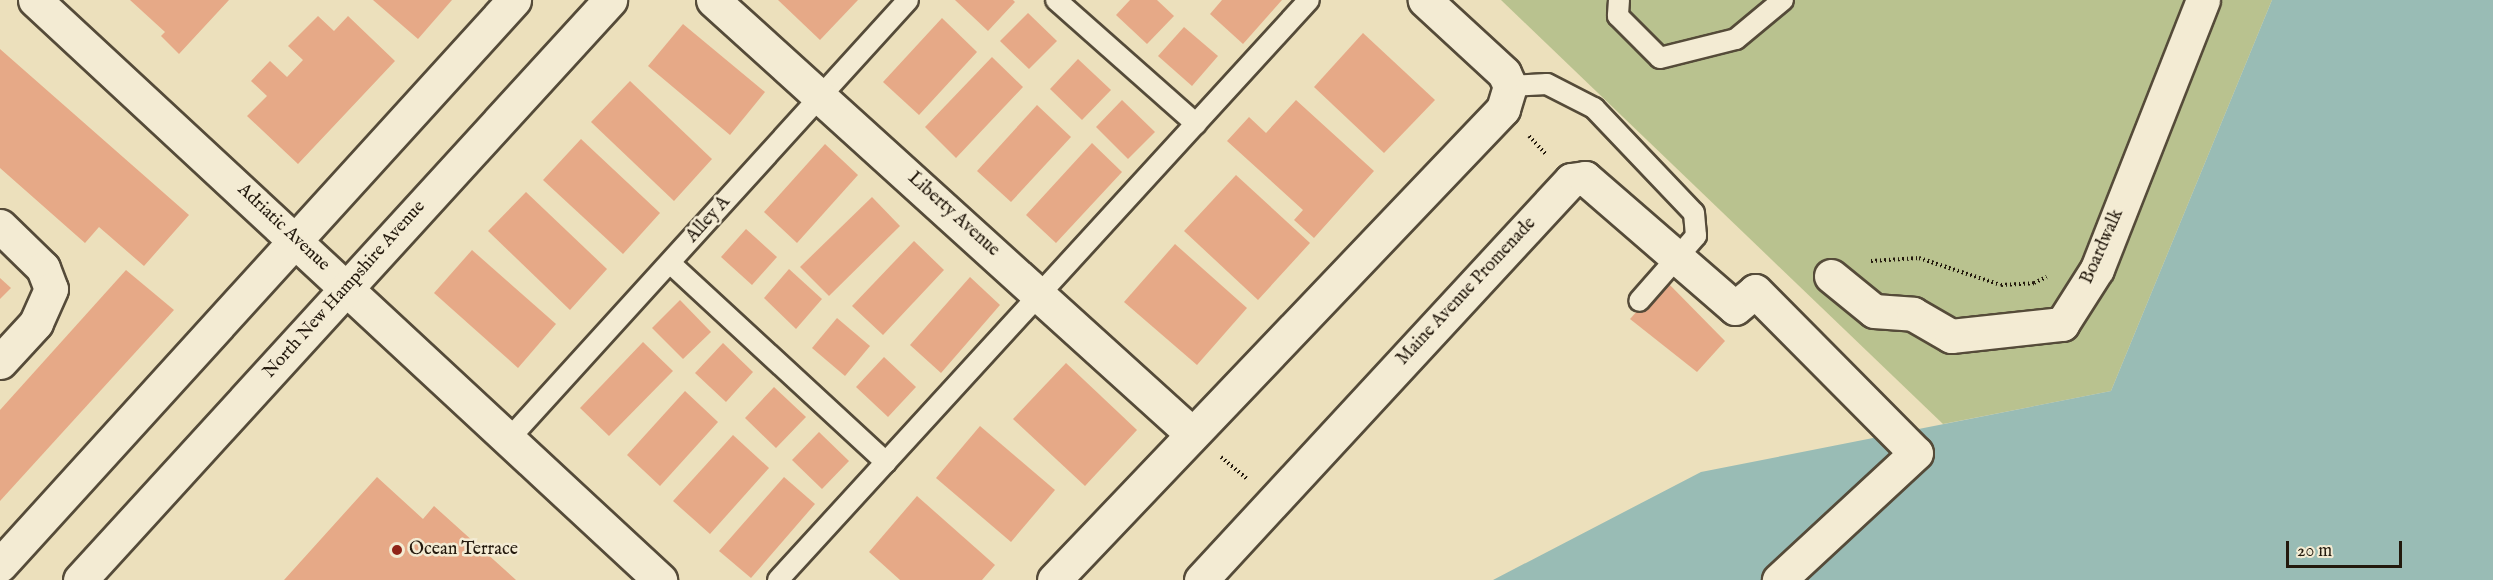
<!DOCTYPE html>
<style>
body{margin:0}
#map{position:relative;width:2493px;height:580px;overflow:hidden;background:#ece0bc;font-family:"IM FELL English",serif}
div>[style]{position:absolute}
.green>*{inset:0;background:#b9c28f}
.water>*{inset:0;background:#99bcb5}
.building>*{inset:0;background:#e6a987}
.path>*{height:4px;margin-top:-2px;transform-origin:0;background:repeating-linear-gradient(90deg,#23190d 0 1.5px,transparent 0 4.5px)}
.roads{filter:drop-shadow(2px 0 #554b39) drop-shadow(-2px 0 #554b39) drop-shadow(0 2px #554b39) drop-shadow(0 -2px #554b39)}
.lane>*{height:20px;margin:-10px;padding:0 10px;transform-origin:10px;border-radius:10px;background:#f3ebd3}
.street>*{height:33px;margin:-16.5px;padding:0 16.5px;transform-origin:16.5px;border-radius:16.5px;background:#f3ebd3}
.secondary>*{height:33px;margin:-16.5px;padding:0 16.5px;transform-origin:16.5px;border-radius:16.5px;background:#f3ebd3}
.dots>*{width:16px;height:16px;translate:-50% -50%;box-sizing:border-box;border:3px solid #f3ebd3;border-radius:50%}
span{translate:-50% -50%;white-space:nowrap;text-align:center;line-height:1.15;-webkit-text-stroke:5px #f3ebd3;paint-order:stroke}
.street-label{font-size:18px;color:#23190d}
.poi-label{font-size:18px;color:#23190d}
.left{translate:0 -50%;text-align:left}
.scale{position:absolute;left:2286px;top:541px;width:116px;height:27px;box-sizing:border-box;border:3px solid #23190d;border-top:0;padding-left:8px;font-size:18px;line-height:21px;white-space:nowrap;color:#23190d;-webkit-text-stroke:4px #f3ebd3;paint-order:stroke}
</style>
<div id="map">
<div class="green">
<div style="clip-path:polygon(1501px 0,2272px 0,2111px 391px,1943px 424px)"></div>
</div>
<div class="water">
<div style="clip-path:polygon(2272px 0,2493px 0,2493px 580px,1493px 580px,1701px 472px,2111px 391px)"></div>
</div>
<div class="building">
<div style="clip-path:polygon(130px 0,229px 0,179px 54px,161px 36px,165px 32px)"></div>
<div style="clip-path:polygon(373px 0,452px 0,418px 39px)"></div>
<div style="clip-path:polygon(778px 0,858px 0,820px 40px)"></div>
<div style="clip-path:polygon(955px 0,1013px 0,1015px 2px,988px 31px)"></div>
<div style="clip-path:polygon(1130px 0,1157px 0,1174px 16px,1147px 44px,1116px 15px)"></div>
<div style="clip-path:polygon(1222px 0,1282px 0,1243px 44px,1210px 14px)"></div>
<div style="clip-path:polygon(1028px 13px,1057px 41px,1029px 69px,1000px 41px)"></div>
<div style="clip-path:polygon(318px 16px,334px 31px,348px 16px,395px 61px,298px 164px,247px 116px,267px 96px,251px 81px,270px 61px,287px 77px,303px 60px,288px 46px)"></div>
<div style="clip-path:polygon(942px 18px,977px 52px,919px 115px,883px 82px)"></div>
<div style="clip-path:polygon(683px 24px,765px 92px,730px 135px,648px 66px)"></div>
<div style="clip-path:polygon(1184px 27px,1218px 56px,1192px 86px,1158px 56px)"></div>
<div style="clip-path:polygon(1363px 33px,1435px 100px,1384px 153px,1314px 87px)"></div>
<div style="clip-path:polygon(0 49px,189px 215px,144px 266px,99px 227px,85px 243px,0 168px)"></div>
<div style="clip-path:polygon(992px 57px,1023px 87px,956px 158px,925px 127px)"></div>
<div style="clip-path:polygon(1078px 59px,1111px 90px,1082px 120px,1050px 89px)"></div>
<div style="clip-path:polygon(630px 81px,712px 159px,674px 201px,591px 122px)"></div>
<div style="clip-path:polygon(1122px 100px,1155px 132px,1128px 159px,1096px 127px)"></div>
<div style="clip-path:polygon(1296px 100px,1374px 171px,1314px 238px,1294px 220px,1303px 210px,1227px 141px,1249px 117px,1266px 133px)"></div>
<div style="clip-path:polygon(1037px 105px,1071px 137px,1011px 202px,977px 171px)"></div>
<div style="clip-path:polygon(581px 139px,660px 213px,623px 254px,543px 180px)"></div>
<div style="clip-path:polygon(1092px 143px,1122px 172px,1056px 243px,1026px 215px)"></div>
<div style="clip-path:polygon(825px 144px,858px 175px,797px 243px,764px 212px)"></div>
<div style="clip-path:polygon(1236px 175px,1310px 243px,1258px 300px,1184px 231px)"></div>
<div style="clip-path:polygon(526px 192px,607px 269px,570px 310px,488px 231px)"></div>
<div style="clip-path:polygon(872px 197px,900px 226px,829px 296px,800px 267px)"></div>
<div style="clip-path:polygon(746px 229px,777px 257px,752px 285px,721px 257px)"></div>
<div style="clip-path:polygon(914px 241px,944px 270px,883px 335px,852px 306px)"></div>
<div style="clip-path:polygon(1175px 244px,1247px 308px,1197px 365px,1124px 302px)"></div>
<div style="clip-path:polygon(472px 250px,556px 324px,518px 368px,434px 293px)"></div>
<div style="clip-path:polygon(789px 269px,822px 299px,796px 329px,764px 298px)"></div>
<div style="clip-path:polygon(126px 270px,174px 310px,0 501px,0 410px)"></div>
<div style="clip-path:polygon(970px 277px,1000px 305px,941px 373px,910px 345px)"></div>
<div style="clip-path:polygon(0 278px,11px 288px,0 299px)"></div>
<div style="clip-path:polygon(1665px 280px,1725px 341px,1697px 372px,1630px 319px)"></div>
<div style="clip-path:polygon(680px 300px,711px 332px,683px 359px,652px 328px)"></div>
<div style="clip-path:polygon(837px 318px,870px 346px,845px 376px,812px 348px)"></div>
<div style="clip-path:polygon(643px 342px,673px 371px,609px 436px,580px 408px)"></div>
<div style="clip-path:polygon(723px 343px,753px 372px,726px 402px,695px 373px)"></div>
<div style="clip-path:polygon(884px 357px,916px 387px,888px 417px,856px 387px)"></div>
<div style="clip-path:polygon(1066px 363px,1137px 430px,1085px 486px,1013px 419px)"></div>
<div style="clip-path:polygon(774px 387px,806px 417px,776px 448px,745px 418px)"></div>
<div style="clip-path:polygon(685px 391px,718px 422px,660px 486px,627px 455px)"></div>
<div style="clip-path:polygon(980px 426px,1055px 490px,1011px 542px,936px 478px)"></div>
<div style="clip-path:polygon(819px 432px,849px 461px,822px 489px,792px 460px)"></div>
<div style="clip-path:polygon(733px 435px,769px 468px,710px 534px,673px 501px)"></div>
<div style="clip-path:polygon(377px 477px,423px 519px,434px 506px,516px 580px,284px 580px)"></div>
<div style="clip-path:polygon(784px 477px,815px 504px,751px 578px,719px 551px)"></div>
<div style="clip-path:polygon(917px 496px,995px 565px,982px 580px,900px 580px,869px 552px)"></div>
</div>
<div class="path">
<div style="left:1529px;top:136px;width:25px;rotate:47deg"></div>
<div style="left:1871px;top:261px;width:48px;rotate:-3.6deg"></div>
<div style="left:1919px;top:258px;width:86px;rotate:18.2deg"></div>
<div style="left:2001px;top:285px;width:33px;rotate:-3deg"></div>
<div style="left:2034px;top:283px;width:14px;rotate:-25deg"></div>
<div style="left:1221px;top:457px;width:34px;rotate:40deg"></div>
</div>
<div class="roads">
<div class="lane">
<div style="left:1056px;top:0;width:187px;rotate:41.5deg"></div>
<div style="left:1619px;top:0;width:16px;rotate:94deg"></div>
<div style="left:1618px;top:16px;width:59px;rotate:45deg"></div>
<div style="left:1660px;top:58px;width:78px;rotate:-14deg"></div>
<div style="left:1736px;top:39px;width:61px;rotate:-39.7deg"></div>
<div style="left:1510px;top:86px;width:37px;rotate:-3deg"></div>
<div style="left:1547px;top:84px;width:53px;rotate:27.1deg"></div>
<div style="left:1594px;top:108px;width:145px;rotate:46.4deg"></div>
<div style="left:1694px;top:213px;width:23px;rotate:85deg"></div>
<div style="left:1696px;top:236px;width:86px;rotate:131.2deg"></div>
<div style="left:670px;top:263px;width:294px;rotate:42.7deg"></div>
<div style="left:509px;top:439px;width:593px;rotate:-47.73deg"></div>
<div style="left:778px;top:580px;width:786px;rotate:-47.53deg"></div>
</div>
<div class="street">
<div style="left:35px;top:0;width:853px;rotate:42.86deg"></div>
<div style="left:713px;top:0;width:644px;rotate:42.17deg"></div>
<div style="left:0;top:226px;width:60px;rotate:44.3deg"></div>
<div style="left:43px;top:268px;width:22px;rotate:69deg"></div>
<div style="left:51px;top:289px;width:37px;rotate:114deg"></div>
<div style="left:36px;top:323px;width:53px;rotate:132.7deg"></div>
<div style="left:1831px;top:276px;width:55px;rotate:39.1deg"></div>
<div style="left:1874px;top:311px;width:39px;rotate:4deg"></div>
<div style="left:1913px;top:314px;width:44px;rotate:30.1deg"></div>
<div style="left:1951px;top:336px;width:112px;rotate:-6.2deg"></div>
<div style="left:2062px;top:324px;width:65px;rotate:-57.5deg"></div>
<div style="left:2097px;top:269px;width:289px;rotate:-68.5deg"></div>
<div style="left:1054px;top:580px;width:651px;rotate:-46.37deg"></div>
<div style="left:1503px;top:109px;width:24px;rotate:-73deg"></div>
<div style="left:1510px;top:86px;width:14px;rotate:-115deg"></div>
<div style="left:1504px;top:73px;width:108px;rotate:-137.3deg"></div>
<div style="left:1201px;top:580px;width:545px;rotate:-47.23deg"></div>
<div style="left:1571px;top:180px;width:14px;rotate:-8deg"></div>
<div style="left:1585px;top:178px;width:198px;rotate:40.9deg"></div>
<div style="left:1735px;top:308px;width:26px;rotate:-40deg"></div>
<div style="left:1755px;top:291px;width:228px;rotate:45.2deg"></div>
<div style="left:1916px;top:453px;width:187px;rotate:137.2deg"></div>
</div>
<div class="secondary">
<div style="left:0;top:565px;width:764px;rotate:-47.71deg"></div>
<div style="left:80px;top:580px;width:786px;rotate:-47.58deg"></div>
</div>
</div>
<div class="dots">
<div style="left:397px;top:550px;background:#8f2418"></div>
</div>
<div class="street-label">
<span style="left:953px;top:215px;rotate:42deg">Liberty Avenue</span>
<span style="left:709px;top:220px;rotate:-48deg">Alley A</span>
<span style="left:283px;top:228px;rotate:43deg">Adriatic Avenue</span>
<span style="left:2103px;top:247px;rotate:-66deg">Boardwalk</span>
<span style="left:345px;top:290px;rotate:-48deg">North New Hampshire Avenue</span>
<span style="left:1467px;top:292px;rotate:-47deg">Maine Avenue Promenade</span>
</div>
<div class="poi-label">
<span class="left" style="left:409px;top:550px">Ocean Terrace</span>
</div>
<div class="scale">20 m</div>
</div>
